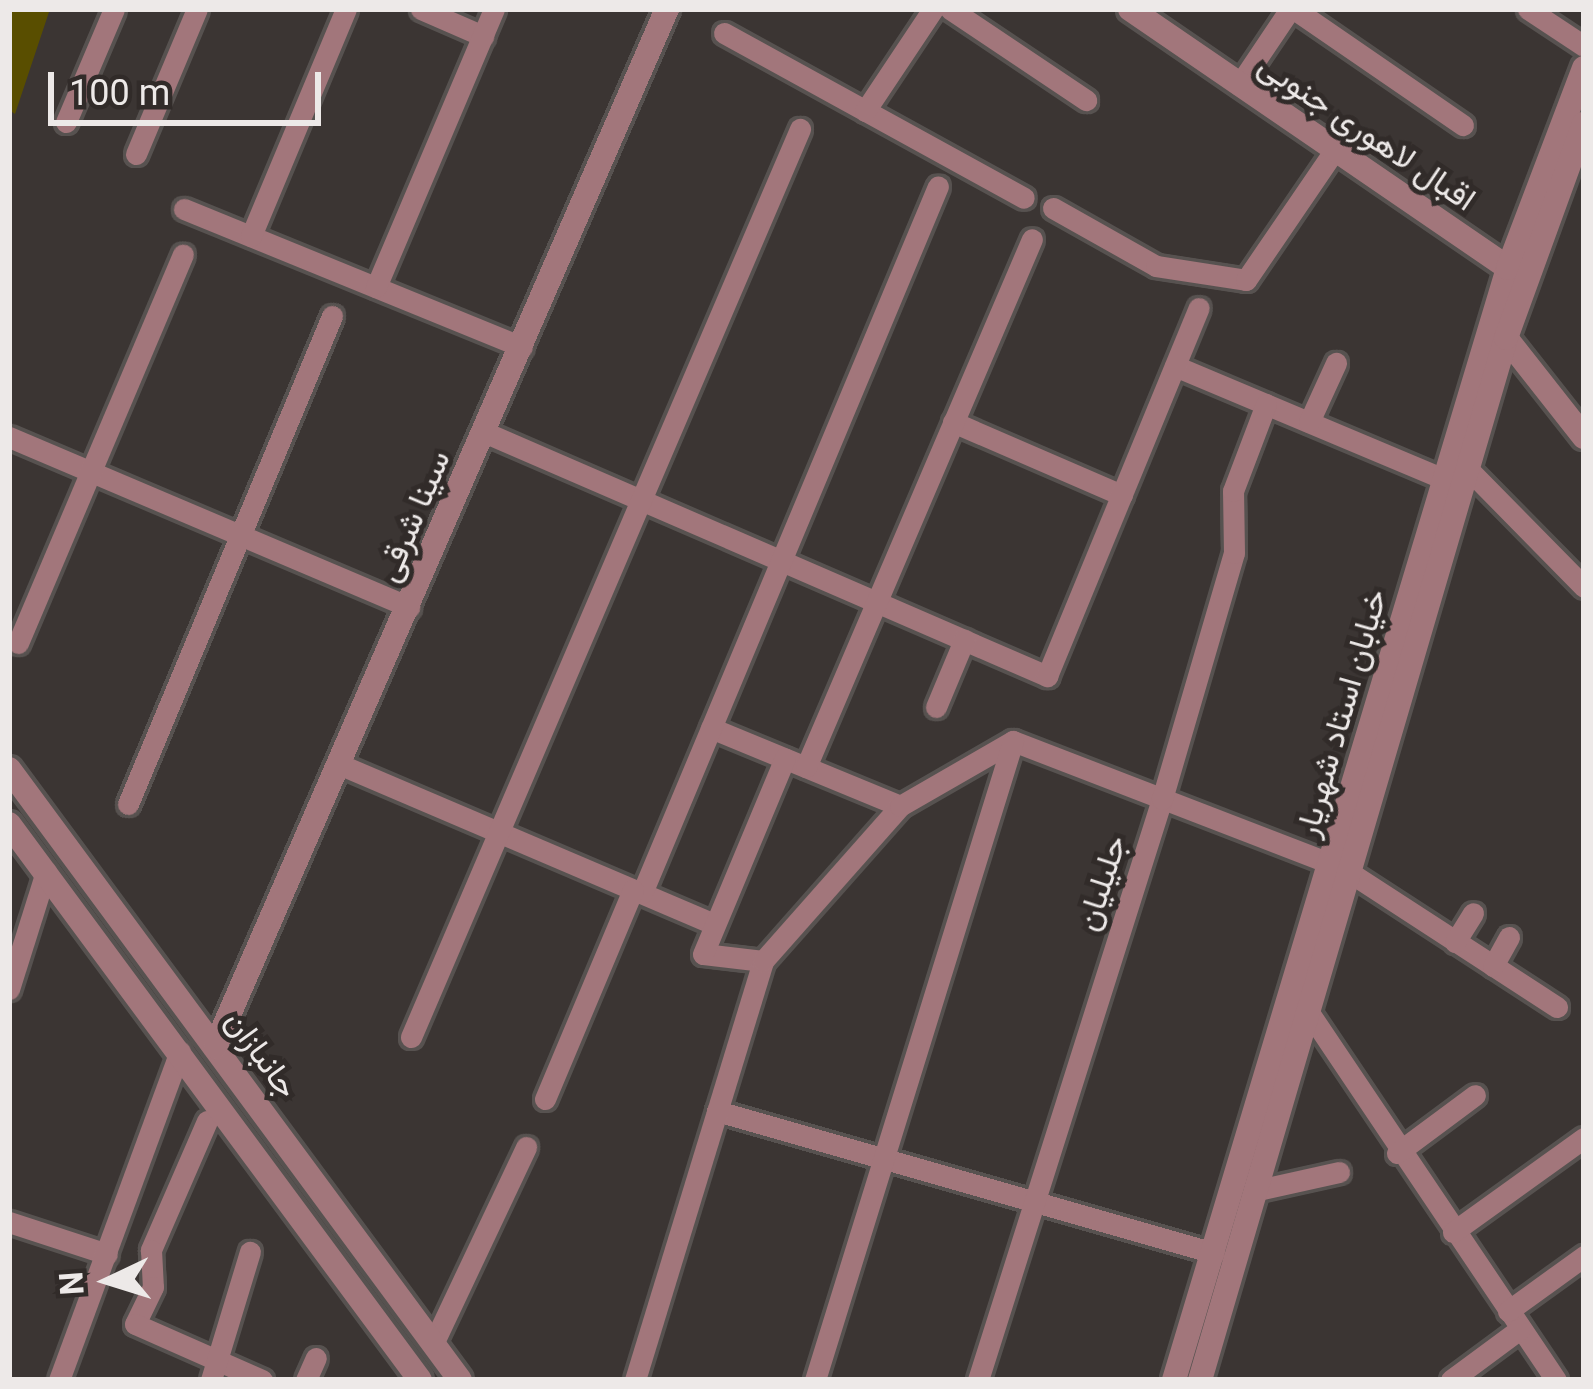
<!DOCTYPE html>
<meta charset="utf-8">
<style>
body{margin:0}
#map{position:relative;width:1593px;height:1389px;overflow:hidden;background:#3b3533;font-family:Roboto,Vazirmatn,sans-serif}
div>[style]{position:absolute}
.green>*{inset:0;background:#594e00}
.roads{filter:drop-shadow(3px 0 #575250) drop-shadow(-3px 0 #575250) drop-shadow(0 3px #575250) drop-shadow(0 -3px #575250)}
.minor>*{height:21px;margin:-10.5px;padding:0 10.5px;transform-origin:10.5px;border-radius:10.5px;background:#a2767b}
.tertiary>*{height:24px;margin:-12px;padding:0 12px;transform-origin:12px;border-radius:12px;background:#a2767b}
span{translate:-50% -50%;white-space:nowrap;text-align:center;line-height:1.15;-webkit-text-stroke:10px #312b29;paint-order:stroke}
.street-label{font-size:33px;color:#ede9e8}
.frame{position:absolute;inset:0;border:12px solid #ede9e8;pointer-events:none}
.north{position:absolute;left:48px;top:1221px;width:120px;height:120px;-webkit-text-stroke:9px #312b29;paint-order:stroke;rotate:266deg;font-size:33px;font-weight:700;line-height:48px;text-align:center;color:#ede9e8}
.north::after{content:'';display:block;margin:auto;width:42px;height:54px;background:#ede9e8;clip-path:polygon(50% 0,100% 100%,50% 72%,0 100%)}
.scale{position:absolute;left:48px;top:72px;width:273px;height:54px;box-sizing:border-box;border:6px solid #ede9e8;border-top:0;padding-left:15px;font-size:36px;line-height:42px;white-space:nowrap;color:#ede9e8;-webkit-text-stroke:9px #312b29;paint-order:stroke}
</style>
<div id="map">
<div class="green">
<div style="clip-path:polygon(9px 9px,50px 9px,15px 114px,9px 110px)"></div>
</div>
<div class="roads">
<div class="minor">
<div style="left:421px;top:9px;width:68px;rotate:23.5deg"></div>
<div style="left:950px;top:9px;width:164px;rotate:33.8deg"></div>
<div style="left:1294px;top:9px;width:205px;rotate:34.5deg"></div>
<div style="left:1528px;top:9px;width:67px;rotate:33.5deg"></div>
<div style="left:724px;top:33px;width:342px;rotate:28.8deg"></div>
<div style="left:1239px;top:85px;width:92px;rotate:-56.1deg"></div>
<div style="left:865px;top:111px;width:123px;rotate:-56.3deg"></div>
<div style="left:66px;top:122px;width:123px;rotate:-67deg"></div>
<div style="left:136px;top:154px;width:157px;rotate:-67.2deg"></div>
<div style="left:1053px;top:208px;width:118px;rotate:29.4deg"></div>
<div style="left:1156px;top:266px;width:91px;rotate:8.8deg"></div>
<div style="left:1246px;top:280px;width:156px;rotate:-55.7deg"></div>
<div style="left:184px;top:209px;width:365px;rotate:22.2deg"></div>
<div style="left:251px;top:236px;width:246px;rotate:-67.3deg"></div>
<div style="left:376px;top:287px;width:302px;rotate:-67deg"></div>
<div style="left:1175px;top:366px;width:292px;rotate:22.8deg"></div>
<div style="left:953px;top:422px;width:184px;rotate:23.4deg"></div>
<div style="left:1309px;top:422px;width:65px;rotate:-65.4deg"></div>
<div style="left:484px;top:432px;width:614px;rotate:23.43deg"></div>
<div style="left:1047px;top:676px;width:398px;rotate:-67.6deg"></div>
<div style="left:9px;top:437px;width:435px;rotate:23deg"></div>
<div style="left:1469px;top:470px;width:164px;rotate:45.5deg"></div>
<div style="left:18px;top:643px;width:422px;rotate:-67deg"></div>
<div style="left:936px;top:707px;width:73px;rotate:-67.3deg"></div>
<div style="left:711px;top:728px;width:204px;rotate:22.4deg"></div>
<div style="left:1013px;top:741px;width:341px;rotate:21.1deg"></div>
<div style="left:341px;top:765px;width:405px;rotate:23.1deg"></div>
<div style="left:806px;top:767px;width:574px;rotate:-66.83deg"></div>
<div style="left:128px;top:804px;width:529px;rotate:-67.31deg"></div>
<div style="left:1349px;top:872px;width:248px;rotate:33deg"></div>
<div style="left:642px;top:893px;width:766px;rotate:-67.28deg"></div>
<div style="left:1455px;top:942px;width:34px;rotate:-58deg"></div>
<div style="left:763px;top:961px;width:60px;rotate:-173.3deg"></div>
<div style="left:703px;top:954px;width:212px;rotate:-67.3deg"></div>
<div style="left:1493px;top:966px;width:33px;rotate:-61deg"></div>
<div style="left:9px;top:989px;width:123px;rotate:-72.5deg"></div>
<div style="left:1310px;top:1014px;width:441px;rotate:56.1deg"></div>
<div style="left:411px;top:1037px;width:988px;rotate:-66.81deg"></div>
<div style="left:545px;top:1099px;width:227px;rotate:-67.2deg"></div>
<div style="left:717px;top:1111px;width:517px;rotate:15.95deg"></div>
<div style="left:207px;top:1121px;width:141px;rotate:113.5deg"></div>
<div style="left:151px;top:1250px;width:37px;rotate:87deg"></div>
<div style="left:153px;top:1287px;width:41px;rotate:115.9deg"></div>
<div style="left:135px;top:1324px;width:139px;rotate:23.8deg"></div>
<div style="left:1397px;top:1153px;width:97px;rotate:-36.6deg"></div>
<div style="left:1258px;top:1190px;width:83px;rotate:-12.5deg"></div>
<div style="left:9px;top:1222px;width:103px;rotate:18.1deg"></div>
<div style="left:1453px;top:1232px;width:161px;rotate:-35.7deg"></div>
<div style="left:1508px;top:1311px;width:94px;rotate:-35.9deg"></div>
<div style="left:433px;top:1344px;width:218px;rotate:-64.7deg"></div>
<div style="left:59px;top:1380px;width:350px;rotate:-69.8deg"></div>
<div style="left:211px;top:1380px;width:134px;rotate:-73.1deg"></div>
<div style="left:306px;top:1380px;width:24px;rotate:-66deg"></div>
<div style="left:635px;top:1380px;width:438px;rotate:-73deg"></div>
<div style="left:763px;top:961px;width:207px;rotate:-48.5deg"></div>
<div style="left:900px;top:806px;width:130px;rotate:-29.9deg"></div>
<div style="left:815px;top:1380px;width:669px;rotate:-72.78deg"></div>
<div style="left:978px;top:1380px;width:609px;rotate:-72.43deg"></div>
<div style="left:1162px;top:799px;width:256px;rotate:-73.7deg"></div>
<div style="left:1234px;top:553px;width:62px;rotate:-90.9deg"></div>
<div style="left:1233px;top:491px;width:93px;rotate:-69.2deg"></div>
<div style="left:1451px;top:1380px;width:86px;rotate:-36.5deg"></div>
</div>
<div class="tertiary">
<div style="left:1130px;top:9px;width:458px;rotate:34.4deg"></div>
<div style="left:1506px;top:338px;width:126px;rotate:51.8deg"></div>
<div style="left:9px;top:769px;width:759px;rotate:53.57deg"></div>
<div style="left:9px;top:824px;width:691px;rotate:53.53deg"></div>
<div style="left:215px;top:1047px;width:1132px;rotate:-66.47deg"></div>
<div style="left:1174px;top:1380px;width:1161px;rotate:-73.28deg"></div>
<div style="left:1508px;top:268px;width:214px;rotate:-69.2deg"></div>
<div style="left:1200px;top:1380px;width:1086px;rotate:-73.63deg"></div>
<div style="left:1506px;top:338px;width:228px;rotate:-70deg"></div>
</div>
</div>
<div class="street-label">
<span style="left:1367px;top:132px;rotate:34deg">اقبال لاهوری جنوبی</span>
<span style="left:413px;top:516px;rotate:-67deg">سینا شرقی</span>
<span style="left:1341px;top:713px;rotate:-74deg">خیابان استاد شهریار</span>
<span style="left:1101px;top:883px;rotate:-72deg">جلیلیان</span>
<span style="left:262px;top:1054px;rotate:54deg">جانبازان</span>
</div>
<div class="frame"></div>
<div class="north">N</div>
<div class="scale">100 m</div>
</div>
